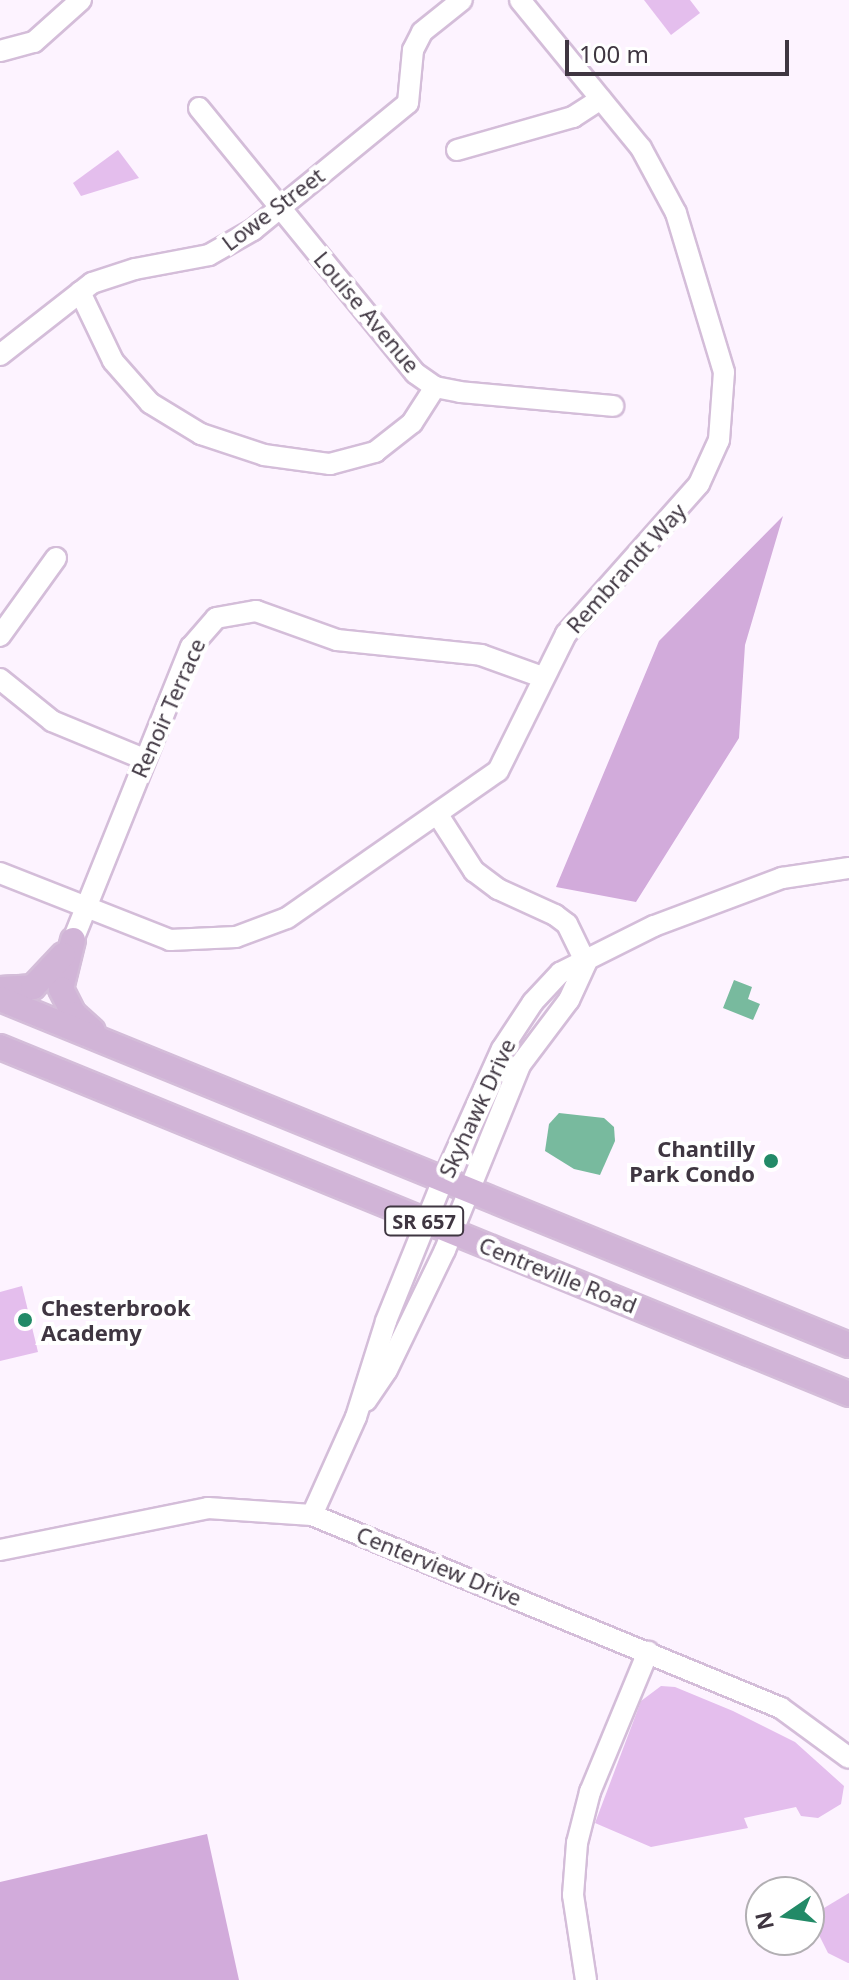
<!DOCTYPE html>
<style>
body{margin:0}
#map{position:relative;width:849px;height:1980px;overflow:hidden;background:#fdf3ff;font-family:"Noto Sans",sans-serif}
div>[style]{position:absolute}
.green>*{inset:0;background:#e4beed}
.forest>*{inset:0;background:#d2abdb}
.water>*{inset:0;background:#78ba9e}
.roads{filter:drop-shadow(2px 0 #d4bdd9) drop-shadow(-2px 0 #d4bdd9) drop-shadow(0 2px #d4bdd9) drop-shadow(0 -2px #d4bdd9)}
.minor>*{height:20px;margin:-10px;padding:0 10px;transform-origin:10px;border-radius:10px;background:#fff}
.major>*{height:24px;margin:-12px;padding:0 12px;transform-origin:12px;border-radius:12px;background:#d1b4d7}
.dots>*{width:22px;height:22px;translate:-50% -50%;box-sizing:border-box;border:4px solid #fff;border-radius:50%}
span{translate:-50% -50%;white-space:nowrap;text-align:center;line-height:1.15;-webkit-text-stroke:8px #fff;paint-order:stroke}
.shield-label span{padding:2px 6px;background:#fff;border:2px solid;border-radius:6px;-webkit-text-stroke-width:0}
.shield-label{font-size:20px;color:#3f3641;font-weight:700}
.street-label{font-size:22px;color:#3f3641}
.poi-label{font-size:22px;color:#3f3641;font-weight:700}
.right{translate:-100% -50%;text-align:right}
.left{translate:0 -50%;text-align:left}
.north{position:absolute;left:745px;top:1876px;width:80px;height:80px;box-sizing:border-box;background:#fff;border:2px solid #b2afb3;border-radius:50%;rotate:257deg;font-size:22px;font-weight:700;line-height:32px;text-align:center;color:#3f3641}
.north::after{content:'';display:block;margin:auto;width:28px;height:36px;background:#228a67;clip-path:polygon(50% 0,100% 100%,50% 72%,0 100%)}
.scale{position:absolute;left:565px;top:40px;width:224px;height:36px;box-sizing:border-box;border:4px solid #3f3641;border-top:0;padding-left:10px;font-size:24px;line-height:28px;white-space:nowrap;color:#3f3641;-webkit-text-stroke:6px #fff;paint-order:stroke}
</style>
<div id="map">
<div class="green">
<div style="clip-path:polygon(644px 0,690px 0,700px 13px,671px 35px)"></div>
<div style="clip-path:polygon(118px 150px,139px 178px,81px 196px,73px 183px)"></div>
<div style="clip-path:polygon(22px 1286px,38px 1352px,0 1361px,0 1292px)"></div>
<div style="clip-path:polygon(661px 1686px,675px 1687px,733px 1711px,795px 1742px,844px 1786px,841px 1804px,818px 1818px,801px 1816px,796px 1807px,744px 1818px,748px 1828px,651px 1847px,595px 1823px,641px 1701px)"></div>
<div style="clip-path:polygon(849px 1893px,849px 1963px,848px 1963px,828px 1953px,818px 1933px,824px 1908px)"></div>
</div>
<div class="forest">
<div style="clip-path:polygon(783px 516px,745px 645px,739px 738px,636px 902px,556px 887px,659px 641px)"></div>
<div style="clip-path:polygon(207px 1834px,239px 1980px,0 1980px,0 1882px)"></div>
</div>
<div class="water">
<div style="clip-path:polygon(734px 980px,752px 987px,748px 999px,760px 1004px,753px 1020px,723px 1008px)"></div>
<div style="clip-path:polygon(559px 1113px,604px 1118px,614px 1127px,615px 1141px,600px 1175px,574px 1169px,545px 1151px,549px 1124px)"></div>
</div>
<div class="roads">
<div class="minor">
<div style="left:0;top:51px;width:35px;rotate:-15deg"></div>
<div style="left:34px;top:42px;width:63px;rotate:-41.8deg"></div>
<div style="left:199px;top:108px;width:342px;rotate:50.8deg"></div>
<div style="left:415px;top:373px;width:24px;rotate:35deg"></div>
<div style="left:435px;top:387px;width:25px;rotate:11deg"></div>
<div style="left:460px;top:392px;width:154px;rotate:5.2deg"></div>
<div style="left:457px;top:150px;width:121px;rotate:-15.9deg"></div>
<div style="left:573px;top:117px;width:33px;rotate:-33deg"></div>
<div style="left:80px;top:292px;width:76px;rotate:64.4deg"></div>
<div style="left:113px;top:361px;width:56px;rotate:48.6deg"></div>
<div style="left:150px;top:403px;width:60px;rotate:31.3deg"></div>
<div style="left:201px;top:434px;width:66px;rotate:18.4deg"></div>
<div style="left:264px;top:455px;width:67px;rotate:7.8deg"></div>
<div style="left:330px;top:464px;width:47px;rotate:-14.9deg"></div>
<div style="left:375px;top:452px;width:47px;rotate:-38.1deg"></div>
<div style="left:412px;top:423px;width:43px;rotate:-57.4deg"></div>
<div style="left:0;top:355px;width:117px;rotate:-38deg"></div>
<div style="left:92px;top:283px;width:45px;rotate:-18deg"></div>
<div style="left:135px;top:269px;width:75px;rotate:-10.7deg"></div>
<div style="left:209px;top:255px;width:51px;rotate:-29.6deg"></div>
<div style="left:253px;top:230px;width:200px;rotate:-39.3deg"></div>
<div style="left:408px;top:103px;width:53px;rotate:-84.6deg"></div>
<div style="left:413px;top:50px;width:20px;rotate:-63deg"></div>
<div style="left:422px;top:32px;width:51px;rotate:-38.7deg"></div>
<div style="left:0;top:636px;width:96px;rotate:-54.3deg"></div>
<div style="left:0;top:679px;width:67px;rotate:38.9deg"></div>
<div style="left:52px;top:721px;width:100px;rotate:22.4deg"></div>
<div style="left:438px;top:815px;width:67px;rotate:57.3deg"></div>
<div style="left:474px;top:871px;width:30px;rotate:37deg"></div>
<div style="left:498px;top:889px;width:63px;rotate:24.5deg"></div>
<div style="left:555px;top:915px;width:15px;rotate:37deg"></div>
<div style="left:567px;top:924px;width:43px;rotate:64deg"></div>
<div style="left:0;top:873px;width:183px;rotate:21.5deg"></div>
<div style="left:170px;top:940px;width:66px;rotate:-2.6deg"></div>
<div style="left:236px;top:937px;width:54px;rotate:-20.4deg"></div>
<div style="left:287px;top:918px;width:257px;rotate:-34.9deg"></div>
<div style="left:498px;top:771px;width:153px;rotate:-63.6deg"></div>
<div style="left:566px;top:634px;width:200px;rotate:-48.4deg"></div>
<div style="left:699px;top:484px;width:48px;rotate:-65.6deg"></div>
<div style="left:719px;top:440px;width:68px;rotate:-85.8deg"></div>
<div style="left:724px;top:372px;width:166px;rotate:-106.8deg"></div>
<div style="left:676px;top:213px;width:74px;rotate:-118.3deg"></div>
<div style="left:641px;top:148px;width:191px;rotate:-129.3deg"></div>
<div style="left:73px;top:940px;width:316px;rotate:-68.1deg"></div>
<div style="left:191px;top:647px;width:38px;rotate:-49deg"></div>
<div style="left:216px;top:618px;width:41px;rotate:-9.9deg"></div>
<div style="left:256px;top:611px;width:86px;rotate:19.7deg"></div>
<div style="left:337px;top:640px;width:145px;rotate:5.9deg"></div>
<div style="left:481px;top:655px;width:65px;rotate:19.8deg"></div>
<div style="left:366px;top:1401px;width:37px;rotate:-56deg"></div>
<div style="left:387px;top:1370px;width:133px;rotate:-64.2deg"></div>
<div style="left:445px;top:1250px;width:200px;rotate:-67.9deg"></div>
<div style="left:520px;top:1065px;width:81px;rotate:-53deg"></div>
<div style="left:569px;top:1000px;width:41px;rotate:-65.3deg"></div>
<div style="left:312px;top:1515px;width:107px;rotate:-65.8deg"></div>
<div style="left:356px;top:1417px;width:101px;rotate:-72.6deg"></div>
<div style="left:386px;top:1321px;width:152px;rotate:-68deg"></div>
<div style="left:443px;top:1180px;width:144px;rotate:-65.8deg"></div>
<div style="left:502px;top:1049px;width:56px;rotate:-56.6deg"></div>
<div style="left:533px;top:1002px;width:40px;rotate:-47deg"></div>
<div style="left:560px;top:973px;width:105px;rotate:-26.6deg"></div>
<div style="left:654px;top:926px;width:137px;rotate:-20.6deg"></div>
<div style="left:782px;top:878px;width:68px;rotate:-8.5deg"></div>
<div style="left:0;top:1550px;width:212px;rotate:-11.4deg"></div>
<div style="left:208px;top:1508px;width:104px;rotate:3.9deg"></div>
<div style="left:312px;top:1515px;width:507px;rotate:22.37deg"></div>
<div style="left:781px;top:1708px;width:84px;rotate:36.3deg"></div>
<div style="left:586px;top:1980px;width:86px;rotate:-98.7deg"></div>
<div style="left:573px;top:1895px;width:52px;rotate:-85.6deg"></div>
<div style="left:577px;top:1843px;width:53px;rotate:-75.7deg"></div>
<div style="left:590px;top:1792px;width:152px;rotate:-67.5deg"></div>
</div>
<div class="major">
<div style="left:73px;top:940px;width:50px;rotate:103.8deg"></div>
<div style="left:61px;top:989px;width:28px;rotate:63deg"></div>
<div style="left:74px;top:1014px;width:25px;rotate:42deg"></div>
<div style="left:0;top:989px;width:33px;rotate:-3deg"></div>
<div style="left:33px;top:987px;width:44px;rotate:-46.8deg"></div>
<div style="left:0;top:999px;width:917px;rotate:22.17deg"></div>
<div style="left:0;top:1047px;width:917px;rotate:22.23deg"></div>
</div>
</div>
<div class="dots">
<div style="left:771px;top:1161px;background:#228a67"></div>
<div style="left:25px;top:1320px;background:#228a67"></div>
</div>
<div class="shield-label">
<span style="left:424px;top:1221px">SR 657</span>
</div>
<div class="street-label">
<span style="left:273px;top:209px;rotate:-37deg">Lowe Street</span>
<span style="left:367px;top:312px;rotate:50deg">Louise Avenue</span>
<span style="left:626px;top:568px;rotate:-48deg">Rembrandt Way</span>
<span style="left:168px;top:708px;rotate:-66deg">Renoir Terrace</span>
<span style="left:477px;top:1108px;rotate:-65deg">Skyhawk Drive</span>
<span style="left:558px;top:1275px;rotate:22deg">Centreville Road</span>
<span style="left:439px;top:1566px;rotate:22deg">Centerview Drive</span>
</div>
<div class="poi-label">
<span class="right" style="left:755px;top:1161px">Chantilly<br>Park Condo</span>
<span class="left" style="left:41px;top:1320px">Chesterbrook<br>Academy</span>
</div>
<div class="north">N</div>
<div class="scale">100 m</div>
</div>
